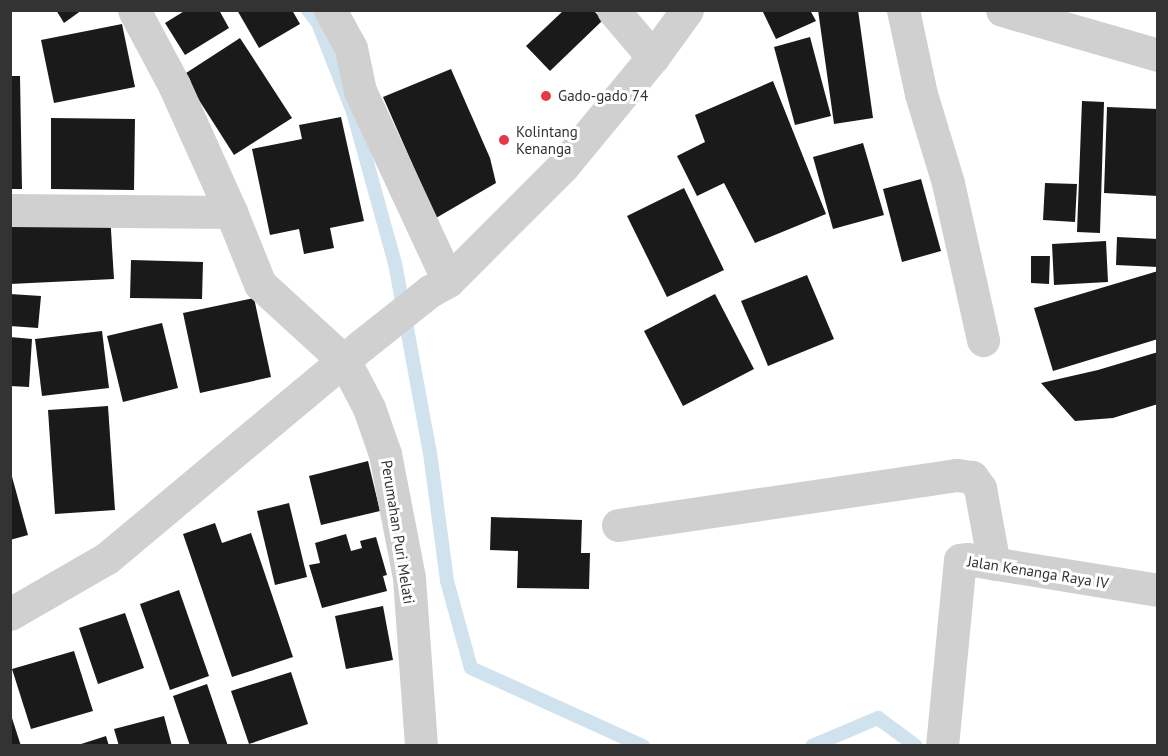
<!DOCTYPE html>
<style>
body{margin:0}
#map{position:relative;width:1168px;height:756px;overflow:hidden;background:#fff;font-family:"PT Sans",sans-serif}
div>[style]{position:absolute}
.stream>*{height:14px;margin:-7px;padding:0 7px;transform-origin:7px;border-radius:7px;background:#cfe2ee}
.building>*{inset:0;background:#1a1a1a}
.minor>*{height:33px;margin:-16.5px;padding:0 16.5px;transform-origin:16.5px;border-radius:16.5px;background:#d0d0d0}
.dots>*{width:16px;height:16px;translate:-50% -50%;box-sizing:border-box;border:3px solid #fff;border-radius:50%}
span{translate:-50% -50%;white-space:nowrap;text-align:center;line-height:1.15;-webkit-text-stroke:6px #fff;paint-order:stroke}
.poi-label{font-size:15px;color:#333}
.left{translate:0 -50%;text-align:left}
.street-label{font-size:15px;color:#333}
.frame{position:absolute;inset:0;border:12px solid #333;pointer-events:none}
</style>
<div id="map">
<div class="stream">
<div style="left:308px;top:10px;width:16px;rotate:52deg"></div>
<div style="left:318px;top:23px;width:96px;rotate:68.5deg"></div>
<div style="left:353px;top:112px;width:157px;rotate:74.5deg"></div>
<div style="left:395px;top:263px;width:193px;rotate:79.6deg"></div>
<div style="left:430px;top:453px;width:129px;rotate:82.4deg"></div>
<div style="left:447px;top:581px;width:90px;rotate:74.6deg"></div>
<div style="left:471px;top:668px;width:189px;rotate:24.4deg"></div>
<div style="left:812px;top:746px;width:72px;rotate:-23deg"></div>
<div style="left:878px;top:718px;width:47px;rotate:36.4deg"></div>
</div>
<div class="building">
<div style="clip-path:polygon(56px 10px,82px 10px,64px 23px)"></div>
<div style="clip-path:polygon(186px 10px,219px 10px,229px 28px,185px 55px,165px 23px)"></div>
<div style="clip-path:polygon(237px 10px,292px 10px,300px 24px,259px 48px)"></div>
<div style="clip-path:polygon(564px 10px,593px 10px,603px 20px,550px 71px,526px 46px)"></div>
<div style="clip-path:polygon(762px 10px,810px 10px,816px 21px,776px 39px)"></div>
<div style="clip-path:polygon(818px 10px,858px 10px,873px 118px,834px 124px)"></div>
<div style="clip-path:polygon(122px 24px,135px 87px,54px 103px,41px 40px)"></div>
<div style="clip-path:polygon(810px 37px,831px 116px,795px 125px,774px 47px)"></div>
<div style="clip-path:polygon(240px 38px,292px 118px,234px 155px,183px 75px)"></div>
<div style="clip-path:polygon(451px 69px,490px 158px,496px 183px,436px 218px,383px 97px)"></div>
<div style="clip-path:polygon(10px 76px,20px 76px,22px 189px,10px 189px)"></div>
<div style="clip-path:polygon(773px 81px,826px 214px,755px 243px,724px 183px,697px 196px,677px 156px,705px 142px,695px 115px)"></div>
<div style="clip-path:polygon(1082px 101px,1104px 102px,1100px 233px,1077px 232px)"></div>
<div style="clip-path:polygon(1107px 107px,1158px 109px,1158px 196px,1104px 193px)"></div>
<div style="clip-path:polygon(341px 117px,364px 221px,330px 228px,334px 248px,304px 254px,299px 229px,270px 235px,252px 149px,302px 139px,299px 125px)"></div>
<div style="clip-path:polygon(51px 118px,135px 119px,134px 190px,51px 189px)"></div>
<div style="clip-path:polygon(863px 143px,884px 215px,833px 229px,813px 157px)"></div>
<div style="clip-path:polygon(921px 179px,941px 251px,902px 262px,883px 189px)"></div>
<div style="clip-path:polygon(1045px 183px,1077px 184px,1075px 222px,1043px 220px)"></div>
<div style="clip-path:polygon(684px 188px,724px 270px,667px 297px,627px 216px)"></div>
<div style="clip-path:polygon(110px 214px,114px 279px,10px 284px,10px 218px)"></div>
<div style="clip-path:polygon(1117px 237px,1158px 239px,1158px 267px,1116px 265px)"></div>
<div style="clip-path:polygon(1106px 241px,1108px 282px,1054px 285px,1052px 244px)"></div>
<div style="clip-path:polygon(1031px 256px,1050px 256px,1049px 284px,1031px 283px)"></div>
<div style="clip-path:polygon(131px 260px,203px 262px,202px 299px,130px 298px)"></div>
<div style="clip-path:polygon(1158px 271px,1158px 339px,1053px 371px,1034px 308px)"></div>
<div style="clip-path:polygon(807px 275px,834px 339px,768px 366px,741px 301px)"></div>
<div style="clip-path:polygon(10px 294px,41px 296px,38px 328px,10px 326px)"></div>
<div style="clip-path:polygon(715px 294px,754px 369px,683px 406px,644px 331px)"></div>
<div style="clip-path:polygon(254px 298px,271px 377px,200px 393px,183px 313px)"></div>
<div style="clip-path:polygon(162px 323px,178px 388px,123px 402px,107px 336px)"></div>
<div style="clip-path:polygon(102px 331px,109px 388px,42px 396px,35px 339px)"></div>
<div style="clip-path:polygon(10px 337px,32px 339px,29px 387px,10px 386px)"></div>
<div style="clip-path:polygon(1158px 352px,1158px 404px,1113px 418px,1075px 421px,1041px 383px,1098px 370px)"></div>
<div style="clip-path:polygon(108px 406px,115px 510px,55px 514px,48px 410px)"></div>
<div style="clip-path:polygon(368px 461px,380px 511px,321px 525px,309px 476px)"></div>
<div style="clip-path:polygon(11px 473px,28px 535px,10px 540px,10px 474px)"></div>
<div style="clip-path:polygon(289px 503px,307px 577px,275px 585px,257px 511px)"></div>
<div style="clip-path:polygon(491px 517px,582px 520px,581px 553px,590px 553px,589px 589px,517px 588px,518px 551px,490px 550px)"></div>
<div style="clip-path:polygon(215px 523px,222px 543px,251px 533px,293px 657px,232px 677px,183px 534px)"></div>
<div style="clip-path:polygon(346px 534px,351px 551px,362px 548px,360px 541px,376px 537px,387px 575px,383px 576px,387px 591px,322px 608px,309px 565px,320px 563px,315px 543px)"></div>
<div style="clip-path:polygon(179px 590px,209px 676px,170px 690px,140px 604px)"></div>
<div style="clip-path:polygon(383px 606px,393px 660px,346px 669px,335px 616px)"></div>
<div style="clip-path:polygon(125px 613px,144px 668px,98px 684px,79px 628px)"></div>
<div style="clip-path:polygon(74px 651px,93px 711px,31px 729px,12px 669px)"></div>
<div style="clip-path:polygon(291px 672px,308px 724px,249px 744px,231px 691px)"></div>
<div style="clip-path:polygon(207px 684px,228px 746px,190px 746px,173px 696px)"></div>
<div style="clip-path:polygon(10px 715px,11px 715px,21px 746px,10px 746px)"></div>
<div style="clip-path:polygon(164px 716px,172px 746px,119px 746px,114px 729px)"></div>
<div style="clip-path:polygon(106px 736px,109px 746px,78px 746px,78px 745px)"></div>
</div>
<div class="minor">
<div style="left:134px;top:10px;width:85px;rotate:61.9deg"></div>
<div style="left:174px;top:85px;width:139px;rotate:65.8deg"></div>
<div style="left:231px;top:212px;width:78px;rotate:68.1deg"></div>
<div style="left:260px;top:284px;width:115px;rotate:42.5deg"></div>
<div style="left:345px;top:362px;width:52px;rotate:62.4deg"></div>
<div style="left:369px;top:408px;width:49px;rotate:70.8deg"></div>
<div style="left:385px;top:454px;width:126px;rotate:79deg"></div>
<div style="left:409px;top:578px;width:168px;rotate:85.9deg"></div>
<div style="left:330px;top:10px;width:43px;rotate:61.1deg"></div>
<div style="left:351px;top:48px;width:44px;rotate:78.2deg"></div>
<div style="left:360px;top:91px;width:209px;rotate:65.1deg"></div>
<div style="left:613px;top:10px;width:62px;rotate:49.6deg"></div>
<div style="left:903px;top:10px;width:86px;rotate:77.9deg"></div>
<div style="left:921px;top:94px;width:93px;rotate:73.1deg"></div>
<div style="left:948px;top:183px;width:161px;rotate:77.4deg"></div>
<div style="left:1002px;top:10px;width:162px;rotate:16.1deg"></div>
<div style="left:10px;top:210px;width:221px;rotate:0.5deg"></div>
<div style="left:618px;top:525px;width:343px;rotate:-8.4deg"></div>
<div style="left:957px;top:475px;width:15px;rotate:8deg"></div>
<div style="left:972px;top:477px;width:14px;rotate:54deg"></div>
<div style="left:980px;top:488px;width:77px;rotate:79.6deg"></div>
<div style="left:10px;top:614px;width:112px;rotate:-30deg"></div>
<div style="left:107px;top:558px;width:332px;rotate:-39.9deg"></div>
<div style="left:362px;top:345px;width:87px;rotate:-38.5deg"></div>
<div style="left:430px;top:291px;width:21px;rotate:-29deg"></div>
<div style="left:448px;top:281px;width:163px;rotate:-45deg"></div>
<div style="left:563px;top:166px;width:141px;rotate:-50.5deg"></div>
<div style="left:653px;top:57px;width:58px;rotate:-54.1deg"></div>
<div style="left:942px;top:746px;width:187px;rotate:-84.5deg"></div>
<div style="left:960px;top:560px;width:7px;rotate:-8deg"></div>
<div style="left:967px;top:559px;width:193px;rotate:9.2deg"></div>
</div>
<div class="dots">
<div style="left:546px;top:96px;background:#e63946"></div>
<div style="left:504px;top:140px;background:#e63946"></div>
</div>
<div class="poi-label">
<span class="left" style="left:558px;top:96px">Gado-gado 74</span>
<span class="left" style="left:516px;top:140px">Kolintang<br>Kenanga</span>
</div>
<div class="street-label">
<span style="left:398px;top:532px;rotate:81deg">Perumahan Puri Melati</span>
<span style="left:1038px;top:572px;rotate:9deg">Jalan Kenanga Raya IV</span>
</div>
<div class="frame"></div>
</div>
